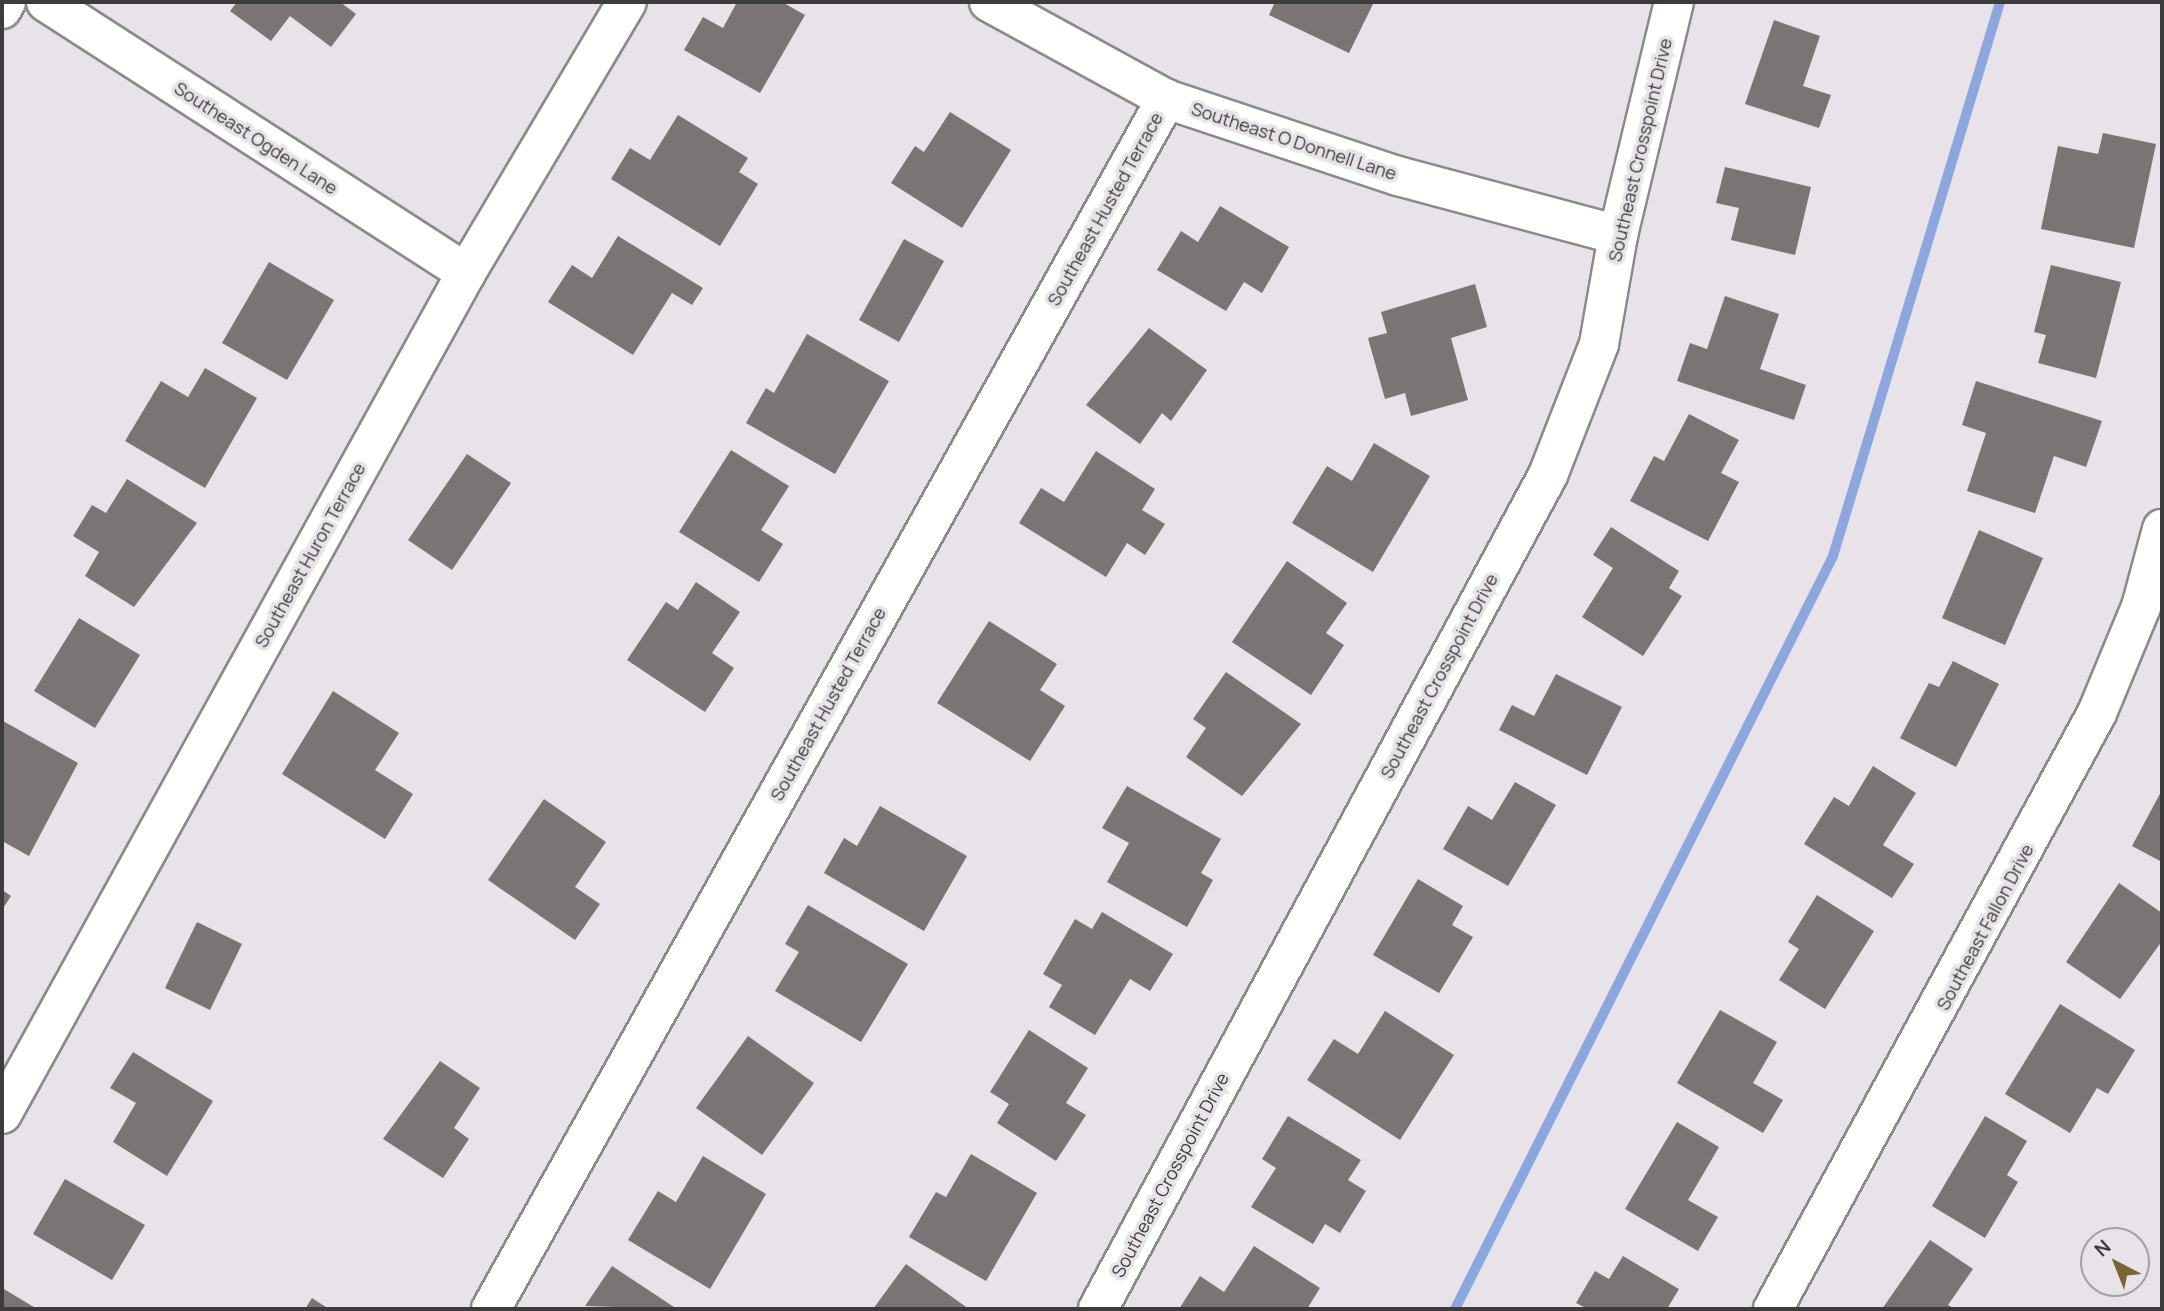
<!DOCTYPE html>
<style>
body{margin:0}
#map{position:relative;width:2164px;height:1311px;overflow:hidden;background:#e7e3e8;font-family:Manrope,sans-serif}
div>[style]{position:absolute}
.stream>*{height:10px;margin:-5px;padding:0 5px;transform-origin:5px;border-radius:5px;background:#8da7de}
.building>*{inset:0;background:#7a7477}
.roads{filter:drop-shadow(2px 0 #8c898d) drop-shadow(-2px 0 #8c898d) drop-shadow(0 2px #8c898d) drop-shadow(0 -2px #8c898d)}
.street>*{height:38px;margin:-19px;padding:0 19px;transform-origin:19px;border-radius:19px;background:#fff}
span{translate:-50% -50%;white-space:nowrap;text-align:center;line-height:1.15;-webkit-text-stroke:7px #e7e3e8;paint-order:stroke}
.street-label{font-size:18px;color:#3d3b3d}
.frame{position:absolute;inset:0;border:4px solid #3d3b3d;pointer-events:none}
.north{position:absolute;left:2080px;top:1227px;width:70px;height:70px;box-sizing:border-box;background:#e7e3e8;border:2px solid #a3a0a4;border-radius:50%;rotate:318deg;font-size:19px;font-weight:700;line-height:28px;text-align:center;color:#3d3b3d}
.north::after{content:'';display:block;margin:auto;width:24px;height:32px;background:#7a6635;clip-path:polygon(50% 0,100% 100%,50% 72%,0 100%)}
</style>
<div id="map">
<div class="stream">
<div style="left:1455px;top:1309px;width:843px;rotate:-63.34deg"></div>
<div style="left:1833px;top:556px;width:579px;rotate:-73.22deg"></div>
</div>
<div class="building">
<div style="clip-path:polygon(237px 2px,340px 2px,356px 14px,331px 47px,290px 16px,271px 41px,230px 11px)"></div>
<div style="clip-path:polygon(737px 2px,782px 2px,805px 15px,760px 93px,684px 50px,703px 17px,723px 28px)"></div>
<div style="clip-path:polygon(1275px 2px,1374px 2px,1349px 53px,1269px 15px)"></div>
<div style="clip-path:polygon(1774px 20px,1820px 36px,1803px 86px,1831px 95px,1819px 128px,1745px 104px)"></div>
<div style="clip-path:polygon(950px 112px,1011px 150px,962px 228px,891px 183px,915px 146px,924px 152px)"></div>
<div style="clip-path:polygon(678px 115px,748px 158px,739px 172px,758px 184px,720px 246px,611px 179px,630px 148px,650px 160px)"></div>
<div style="clip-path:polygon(2103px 133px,2156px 144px,2134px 248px,2041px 229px,2058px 146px,2098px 154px)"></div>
<div style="clip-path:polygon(1725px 167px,1811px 187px,1795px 255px,1731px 240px,1739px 208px,1716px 203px)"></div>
<div style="clip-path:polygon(1220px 206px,1289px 247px,1262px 293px,1244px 282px,1226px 311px,1157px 270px,1181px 231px,1198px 242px)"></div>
<div style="clip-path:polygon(618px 236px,703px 288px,692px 305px,672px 293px,633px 355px,548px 302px,572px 265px,592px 278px)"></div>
<div style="clip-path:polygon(904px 239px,944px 261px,899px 342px,859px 320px)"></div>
<div style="clip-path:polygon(269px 262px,334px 300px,287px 380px,222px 343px)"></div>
<div style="clip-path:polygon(2051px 265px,2121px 282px,2096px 378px,2038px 363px,2046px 335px,2034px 332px)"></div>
<div style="clip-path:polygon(1475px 284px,1487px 327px,1451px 338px,1468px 400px,1411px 416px,1405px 393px,1385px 399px,1368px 338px,1387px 333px,1381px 312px)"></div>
<div style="clip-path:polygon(1725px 296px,1779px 314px,1760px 369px,1806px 385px,1794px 420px,1677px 381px,1690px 343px,1707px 349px)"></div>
<div style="clip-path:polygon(1149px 328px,1207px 370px,1171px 421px,1162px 413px,1140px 444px,1086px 405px)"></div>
<div style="clip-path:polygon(807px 334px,889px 381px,835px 474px,746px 423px,766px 388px,774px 393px)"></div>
<div style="clip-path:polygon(205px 368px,257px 398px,205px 488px,125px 441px,161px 381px,188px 397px)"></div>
<div style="clip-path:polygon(1976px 381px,2102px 421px,2086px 467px,2054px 456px,2035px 513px,1967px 491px,1986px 433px,1962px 425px)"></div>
<div style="clip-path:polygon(1689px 414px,1739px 440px,1721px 473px,1739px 482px,1708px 541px,1630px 501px,1654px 456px,1664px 461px)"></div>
<div style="clip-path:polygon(1374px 443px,1430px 476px,1373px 572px,1292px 523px,1327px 466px,1352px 481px)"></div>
<div style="clip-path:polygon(731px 450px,789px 486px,761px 530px,783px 544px,759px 582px,679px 532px)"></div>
<div style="clip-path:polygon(1096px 451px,1155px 489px,1142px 510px,1165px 524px,1145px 555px,1127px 543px,1106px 577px,1019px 523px,1041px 488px,1064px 502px)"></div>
<div style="clip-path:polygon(467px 454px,511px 483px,452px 570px,408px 540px)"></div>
<div style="clip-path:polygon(127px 479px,197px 523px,134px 607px,85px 576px,99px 552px,73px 536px,92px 505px,106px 513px)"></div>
<div style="clip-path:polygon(1611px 527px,1679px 571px,1669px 588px,1682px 596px,1643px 656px,1582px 617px,1613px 568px,1593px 555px)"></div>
<div style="clip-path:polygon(1979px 530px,2043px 558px,2005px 645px,1942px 618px)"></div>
<div style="clip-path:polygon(1287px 561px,1347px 603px,1326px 633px,1344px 645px,1311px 695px,1232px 642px)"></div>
<div style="clip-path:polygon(696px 582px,740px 612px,712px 653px,734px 668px,705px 712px,627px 660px,666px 602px,678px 610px)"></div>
<div style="clip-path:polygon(79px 618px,140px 655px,95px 728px,34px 691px)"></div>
<div style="clip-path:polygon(989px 621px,1057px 664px,1040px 690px,1065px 706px,1030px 761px,937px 703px)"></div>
<div style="clip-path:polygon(1953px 661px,1999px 684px,1956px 767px,1900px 738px,1929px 683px,1939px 687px)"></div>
<div style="clip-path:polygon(1226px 672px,1301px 724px,1242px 796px,1186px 757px,1206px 728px,1193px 719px)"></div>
<div style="clip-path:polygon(1556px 674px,1622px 707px,1587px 775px,1499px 730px,1512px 705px,1534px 716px)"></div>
<div style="clip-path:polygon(333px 691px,399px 733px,375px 770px,413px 794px,385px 839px,282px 774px)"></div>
<div style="clip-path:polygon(3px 721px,78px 763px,29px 856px,2px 841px)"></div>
<div style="clip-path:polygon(1873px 766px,1916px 793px,1883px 845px,1914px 864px,1892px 898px,1804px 844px,1834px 797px,1849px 806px)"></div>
<div style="clip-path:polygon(1515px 782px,1556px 805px,1508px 886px,1443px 849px,1468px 806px,1492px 820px)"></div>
<div style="clip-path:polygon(1127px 786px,1221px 839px,1201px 873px,1213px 880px,1187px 927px,1107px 882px,1129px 843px,1102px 828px)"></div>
<div style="clip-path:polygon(2162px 790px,2162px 862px,2132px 846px)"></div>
<div style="clip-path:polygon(544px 799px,606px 842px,575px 887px,600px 904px,575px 940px,488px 880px)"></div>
<div style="clip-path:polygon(880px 806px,967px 856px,924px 931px,824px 873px,844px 838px,857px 846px)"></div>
<div style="clip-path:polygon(1418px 879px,1463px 906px,1452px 925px,1473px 937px,1439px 993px,1373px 955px)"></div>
<div style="clip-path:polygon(2119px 883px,2162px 913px,2162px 941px,2120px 999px,2066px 962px)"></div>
<div style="clip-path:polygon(2px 890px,11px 896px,2px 910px)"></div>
<div style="clip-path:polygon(1817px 895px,1874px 931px,1825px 1009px,1779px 980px,1799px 949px,1788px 942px)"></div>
<div style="clip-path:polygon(808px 905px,908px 964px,861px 1042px,775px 991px,799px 952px,785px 944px)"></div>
<div style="clip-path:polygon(1102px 912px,1173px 954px,1150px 991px,1130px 979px,1095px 1035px,1049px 1007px,1062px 985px,1043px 974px,1075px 919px,1092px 929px)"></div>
<div style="clip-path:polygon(197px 922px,242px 944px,210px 1010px,165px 988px)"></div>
<div style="clip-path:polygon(2060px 1004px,2135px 1050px,2108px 1094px,2097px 1088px,2070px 1133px,2005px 1094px)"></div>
<div style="clip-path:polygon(1720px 1010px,1777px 1042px,1753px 1083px,1783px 1100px,1763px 1133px,1677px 1083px)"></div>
<div style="clip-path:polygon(1385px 1011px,1454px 1055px,1400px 1140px,1307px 1080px,1334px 1039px,1358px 1054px)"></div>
<div style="clip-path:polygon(1029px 1030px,1088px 1068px,1066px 1103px,1086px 1115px,1056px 1161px,997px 1123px,1009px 1104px,990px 1092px)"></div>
<div style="clip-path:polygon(748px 1036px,814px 1083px,762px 1155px,696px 1108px)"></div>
<div style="clip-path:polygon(133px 1052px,213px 1101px,167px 1176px,113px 1142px,136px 1103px,110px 1088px)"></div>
<div style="clip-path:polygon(440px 1061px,480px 1088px,454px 1128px,469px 1139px,443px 1178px,383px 1139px)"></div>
<div style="clip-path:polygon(1288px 1116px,1361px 1160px,1348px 1180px,1366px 1191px,1340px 1233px,1325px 1224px,1313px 1244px,1251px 1207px,1276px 1168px,1262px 1159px)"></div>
<div style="clip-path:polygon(1985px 1116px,2027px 1141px,2007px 1175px,2018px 1182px,1985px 1238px,1932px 1206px)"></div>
<div style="clip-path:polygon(1677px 1122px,1719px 1147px,1688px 1200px,1718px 1217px,1698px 1251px,1625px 1209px)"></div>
<div style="clip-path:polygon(971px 1154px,1037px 1193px,986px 1281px,909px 1237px,936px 1192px,946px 1197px)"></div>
<div style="clip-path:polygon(703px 1156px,766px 1194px,710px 1289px,628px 1240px,658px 1191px,676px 1202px)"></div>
<div style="clip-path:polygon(65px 1179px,145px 1225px,112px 1280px,33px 1234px)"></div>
<div style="clip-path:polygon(1930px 1240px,1973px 1269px,1948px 1305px,1955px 1309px,1882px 1309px)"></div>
<div style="clip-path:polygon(1254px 1246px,1320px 1288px,1307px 1309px,1179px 1309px,1200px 1276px,1224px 1292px)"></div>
<div style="clip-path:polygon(1623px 1256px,1679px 1289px,1667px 1309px,1588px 1309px,1576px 1303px,1595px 1271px,1609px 1279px)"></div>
<div style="clip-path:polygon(906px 1264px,969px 1309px,873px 1309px)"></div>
<div style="clip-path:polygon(612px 1266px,677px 1309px,585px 1306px)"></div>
<div style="clip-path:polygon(4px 1289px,37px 1309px,2px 1309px)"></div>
<div style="clip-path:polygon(312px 1298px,329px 1309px,305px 1309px)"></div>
</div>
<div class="roads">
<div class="street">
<div style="left:46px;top:2px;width:500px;rotate:32.8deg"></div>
<div style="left:989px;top:2px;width:202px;rotate:28.7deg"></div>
<div style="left:1166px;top:99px;width:244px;rotate:18.4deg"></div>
<div style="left:1398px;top:176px;width:228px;rotate:15deg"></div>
<div style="left:2px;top:9px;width:8px;rotate:-60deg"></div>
<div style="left:2px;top:1114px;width:961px;rotate:-61.11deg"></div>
<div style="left:466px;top:273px;width:315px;rotate:-59.3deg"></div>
<div style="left:491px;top:1309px;width:1386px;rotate:-60.84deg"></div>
<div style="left:1098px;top:1309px;width:948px;rotate:-61.65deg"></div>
<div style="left:1548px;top:475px;width:141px;rotate:-68.7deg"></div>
<div style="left:1599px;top:344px;width:111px;rotate:-80.1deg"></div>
<div style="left:1618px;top:235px;width:240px;rotate:-76.5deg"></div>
<div style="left:1773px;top:1309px;width:678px;rotate:-61.47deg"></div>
<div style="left:2097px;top:713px;width:115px;rotate:-67.5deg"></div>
<div style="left:2141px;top:607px;width:81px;rotate:-74.9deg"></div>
</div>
</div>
<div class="street-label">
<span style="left:256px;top:138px;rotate:33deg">Southeast Ogden Lane</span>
<span style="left:1294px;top:141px;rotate:18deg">Southeast O Donnell Lane</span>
<span style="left:1640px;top:150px;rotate:-77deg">Southeast Crosspoint Drive</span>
<span style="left:1105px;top:209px;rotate:-61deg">Southeast Husted Terrace</span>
<span style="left:310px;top:555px;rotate:-61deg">Southeast Huron Terrace</span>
<span style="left:1439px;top:676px;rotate:-62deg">Southeast Crosspoint Drive</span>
<span style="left:828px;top:704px;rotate:-61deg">Southeast Husted Terrace</span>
<span style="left:1985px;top:927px;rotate:-62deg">Southeast Fallon Drive</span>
<span style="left:1170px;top:1175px;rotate:-62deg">Southeast Crosspoint Drive</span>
</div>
<div class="frame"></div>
<div class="north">N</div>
</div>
